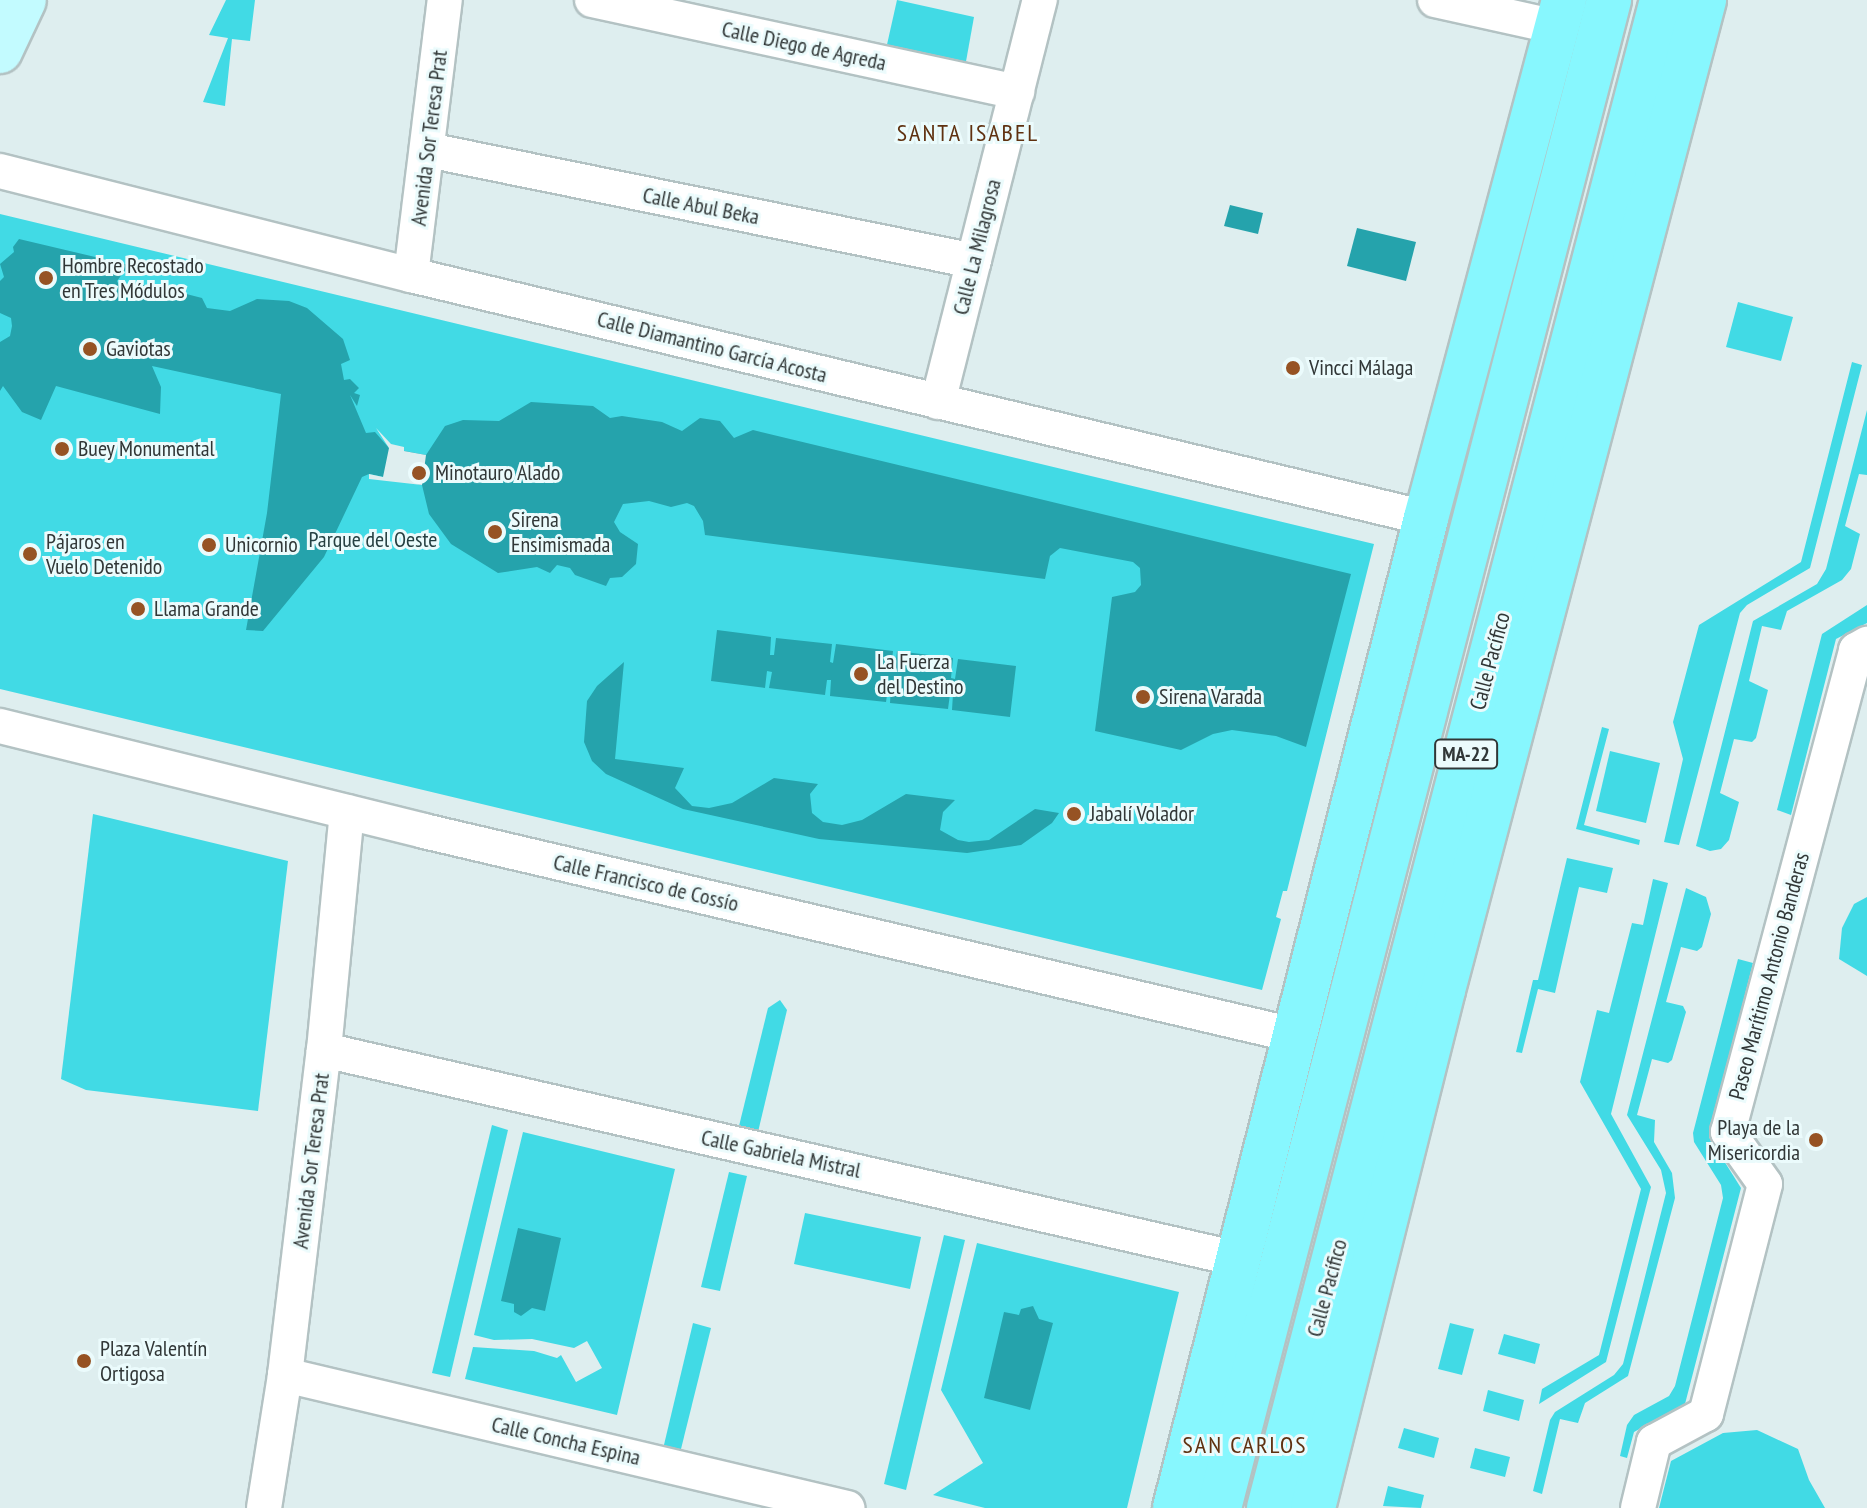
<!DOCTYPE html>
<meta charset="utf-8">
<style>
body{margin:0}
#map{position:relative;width:1867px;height:1508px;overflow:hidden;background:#deeeef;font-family:"PT Sans Narrow",sans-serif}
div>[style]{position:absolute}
.green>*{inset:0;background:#41dae5}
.water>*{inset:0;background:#25a3ac}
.pier>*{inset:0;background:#deeeef}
.roads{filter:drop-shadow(2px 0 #b3c2c3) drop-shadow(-2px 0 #b3c2c3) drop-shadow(0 2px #b3c2c3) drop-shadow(0 -2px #b3c2c3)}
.street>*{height:34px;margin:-17px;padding:0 17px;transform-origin:17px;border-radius:17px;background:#fff}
.secondary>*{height:44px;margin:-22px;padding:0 22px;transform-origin:22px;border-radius:22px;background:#c3fbff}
.primary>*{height:44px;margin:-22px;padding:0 22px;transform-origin:22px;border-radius:22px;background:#87f7fe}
.dots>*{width:22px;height:22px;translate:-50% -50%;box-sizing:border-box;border:4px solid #ebfbfc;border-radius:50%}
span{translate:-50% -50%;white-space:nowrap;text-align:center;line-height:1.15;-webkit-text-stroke:6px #ebfbfc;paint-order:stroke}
.shield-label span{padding:2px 6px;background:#ebfbfc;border:2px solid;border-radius:6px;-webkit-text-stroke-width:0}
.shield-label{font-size:20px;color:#313737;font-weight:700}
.street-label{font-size:22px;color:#313737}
.poi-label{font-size:22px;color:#313737}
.left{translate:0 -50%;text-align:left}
.right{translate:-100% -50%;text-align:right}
.park-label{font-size:22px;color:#264042}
.neighbourhood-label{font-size:24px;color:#5f3110;letter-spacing:2px}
</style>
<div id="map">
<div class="green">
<div style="clip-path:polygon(226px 0,255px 0,250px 41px,232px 39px,225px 106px,203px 102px,228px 38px,209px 35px)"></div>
<div style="clip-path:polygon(897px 0,974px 17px,965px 67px,886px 49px)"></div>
<div style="clip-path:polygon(0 214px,1374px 544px,1287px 891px,1283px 891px,1276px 917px,1281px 919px,1262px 990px,0 689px)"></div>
<div style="clip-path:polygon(1738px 302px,1793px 317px,1781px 361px,1726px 347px)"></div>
<div style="clip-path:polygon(1852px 362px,1862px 365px,1810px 568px,1747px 605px,1740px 613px,1679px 845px,1664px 842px,1683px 759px,1673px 722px,1699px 625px,1801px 562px)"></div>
<div style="clip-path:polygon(1867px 410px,1867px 475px,1859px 474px,1845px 526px,1860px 534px,1851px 569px,1842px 580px,1787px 611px,1781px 630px,1762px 626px,1749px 681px,1768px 690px,1756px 738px,1752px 742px,1734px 739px,1720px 793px,1739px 802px,1729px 840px,1721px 849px,1710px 851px,1696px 846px,1753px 621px,1817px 584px,1826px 569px)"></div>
<div style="clip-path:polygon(1867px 605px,1867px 623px,1836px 639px,1791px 815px,1777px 810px,1822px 634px)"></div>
<div style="clip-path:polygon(1602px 727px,1609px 729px,1584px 825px,1640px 840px,1639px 845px,1576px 829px)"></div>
<div style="clip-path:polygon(1610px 751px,1660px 763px,1646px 823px,1596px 811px)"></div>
<div style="clip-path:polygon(93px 814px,288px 861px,258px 1111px,86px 1090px,61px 1079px)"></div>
<div style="clip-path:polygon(1567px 858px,1613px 868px,1607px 893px,1579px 887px,1555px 993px,1538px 989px,1522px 1053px,1516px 1052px,1533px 980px,1538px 980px)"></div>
<div style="clip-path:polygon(1653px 879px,1668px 883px,1611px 1114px,1651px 1187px,1606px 1362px,1539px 1404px,1542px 1389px,1599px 1355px,1641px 1189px,1580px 1082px,1597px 1010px,1609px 1013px,1632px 923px,1643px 925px)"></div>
<div style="clip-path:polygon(1686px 888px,1706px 897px,1711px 914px,1702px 947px,1697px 951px,1681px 947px,1666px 1002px,1683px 1006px,1686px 1012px,1672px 1060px,1668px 1063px,1652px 1059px,1637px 1115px,1655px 1120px,1654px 1142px,1672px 1173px,1675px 1198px,1628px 1376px,1585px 1403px,1578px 1423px,1560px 1419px,1542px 1494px,1533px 1491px,1550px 1420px,1555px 1412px,1614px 1375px,1623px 1364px,1666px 1193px,1661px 1170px,1627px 1115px)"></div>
<div style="clip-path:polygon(1867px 897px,1867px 976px,1839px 959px,1842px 928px,1854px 904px)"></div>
<div style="clip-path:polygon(1738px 959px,1753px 963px,1709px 1137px,1741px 1188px,1685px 1404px,1634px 1432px,1627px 1458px,1620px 1456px,1627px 1425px,1634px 1415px,1669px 1396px,1675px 1386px,1723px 1198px,1721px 1185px,1694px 1142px,1693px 1133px)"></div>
<div style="clip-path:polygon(780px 1000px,787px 1010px,758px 1132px,739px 1126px,768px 1008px)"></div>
<div style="clip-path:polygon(492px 1125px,508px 1130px,450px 1377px,432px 1373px)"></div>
<div style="clip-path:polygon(523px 1132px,675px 1169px,617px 1415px,465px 1379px,473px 1347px,534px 1351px,557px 1358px,561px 1355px,576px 1382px,602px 1368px,587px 1341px,574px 1348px,532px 1339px,494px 1340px,474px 1335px)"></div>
<div style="clip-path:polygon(729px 1172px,747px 1176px,720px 1291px,701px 1287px)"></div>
<div style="clip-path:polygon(805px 1213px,921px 1237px,910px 1289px,794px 1264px)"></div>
<div style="clip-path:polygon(944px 1235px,965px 1240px,906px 1490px,884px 1484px)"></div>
<div style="clip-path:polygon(977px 1243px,1179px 1292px,1127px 1508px,985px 1508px,933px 1495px,983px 1463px,941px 1390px)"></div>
<div style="clip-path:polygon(693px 1323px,711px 1328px,680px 1453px,663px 1449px)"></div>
<div style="clip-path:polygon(1450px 1323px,1474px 1329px,1462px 1375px,1438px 1369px)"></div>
<div style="clip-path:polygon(1504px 1334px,1540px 1344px,1535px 1364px,1498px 1354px)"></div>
<div style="clip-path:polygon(1488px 1390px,1524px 1400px,1519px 1421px,1483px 1411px)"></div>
<div style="clip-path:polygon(1404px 1428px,1439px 1438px,1434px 1458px,1398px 1448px)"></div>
<div style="clip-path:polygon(1757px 1430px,1798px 1449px,1809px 1480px,1825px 1508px,1659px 1508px,1671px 1461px,1723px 1433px)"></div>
<div style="clip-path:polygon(1475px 1448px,1510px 1457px,1505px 1477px,1470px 1468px)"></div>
<div style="clip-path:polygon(1388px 1486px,1424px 1495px,1421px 1508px,1383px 1506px)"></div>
</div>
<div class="water">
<div style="clip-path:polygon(1230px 205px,1263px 213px,1258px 234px,1224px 226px)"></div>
<div style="clip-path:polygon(1357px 228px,1416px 242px,1406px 281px,1347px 266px)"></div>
<div style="clip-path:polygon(19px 239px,129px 265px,117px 281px,122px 292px,131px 285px,151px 285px,202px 298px,207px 308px,230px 311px,257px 299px,289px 301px,307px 308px,343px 339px,350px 360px,341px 364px,344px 380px,350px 379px,359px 388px,354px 393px,360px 395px,357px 406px,350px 395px,366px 433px,375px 432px,389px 448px,426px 455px,445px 426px,463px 420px,499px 421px,531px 402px,593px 406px,610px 418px,622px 416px,662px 422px,682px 431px,700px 418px,720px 421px,734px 438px,753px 430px,1351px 574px,1306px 747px,1276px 736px,1232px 730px,1213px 734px,1181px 750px,1095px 731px,1112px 597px,1135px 592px,1141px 585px,1140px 568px,1133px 562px,1060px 548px,1050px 556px,1045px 579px,705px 535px,703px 521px,694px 506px,687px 503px,671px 507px,649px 501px,623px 504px,614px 522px,620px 532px,638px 544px,636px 564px,622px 577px,610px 578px,606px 586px,575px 575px,570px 568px,557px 565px,550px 573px,537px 567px,498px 573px,451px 544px,429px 514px,422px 485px,369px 474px,362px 477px,324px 557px,263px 631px,246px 630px,267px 513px,281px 394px,152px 366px,161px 387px,160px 414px,56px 386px,41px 420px,22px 412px,3px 386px,0 391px,0 342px,10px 336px,12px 326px,11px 318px,0 313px,0 281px,4px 277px,0 264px,14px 252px,13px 247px)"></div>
<div style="clip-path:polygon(717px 630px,771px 637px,770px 655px,774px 655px,776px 638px,832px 644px,830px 662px,833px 663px,836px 644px,893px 651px,891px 669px,895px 669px,897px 651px,953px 658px,951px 678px,955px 679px,958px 659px,1016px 666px,1010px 717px,952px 710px,953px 694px,950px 694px,948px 709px,890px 703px,891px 687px,888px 688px,886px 702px,830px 696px,831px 680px,827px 680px,825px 695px,769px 688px,772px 672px,767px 671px,765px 688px,711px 681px)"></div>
<div style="clip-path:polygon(624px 662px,615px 759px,684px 768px,675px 788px,692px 806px,709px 808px,732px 803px,774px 778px,818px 784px,810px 794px,812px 813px,823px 822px,842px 825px,862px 820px,906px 794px,955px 800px,943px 812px,940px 830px,958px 840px,969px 842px,989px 840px,1035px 809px,1059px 813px,1052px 823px,1021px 845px,967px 853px,819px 839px,683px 809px,606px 774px,592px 761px,584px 742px,587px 701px,597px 686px)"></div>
<div style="clip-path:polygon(518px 1228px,561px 1238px,545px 1311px,532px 1308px,521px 1316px,514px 1312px,514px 1304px,501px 1301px)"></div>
<div style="clip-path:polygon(1033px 1306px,1039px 1319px,1053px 1323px,1030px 1410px,984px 1398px,1004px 1312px,1019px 1315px,1021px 1309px)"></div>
</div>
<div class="pier">
<div style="clip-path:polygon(376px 428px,391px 444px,404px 447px,404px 451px,426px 455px,422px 485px,369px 479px,369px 474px,383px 477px,389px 448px)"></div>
</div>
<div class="roads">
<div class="street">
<div style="left:592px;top:0;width:435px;rotate:12.2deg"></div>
<div style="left:1435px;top:0;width:125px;rotate:12.5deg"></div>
<div style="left:428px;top:150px;width:557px;rotate:11.49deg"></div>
<div style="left:0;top:171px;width:424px;rotate:14.2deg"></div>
<div style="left:411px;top:275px;width:1044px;rotate:13.46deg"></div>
<div style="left:411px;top:275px;width:277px;rotate:-83deg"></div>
<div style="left:938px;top:402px;width:415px;rotate:-75.8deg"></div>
<div style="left:0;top:726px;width:437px;rotate:13.9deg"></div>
<div style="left:424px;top:831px;width:894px;rotate:13.2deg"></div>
<div style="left:324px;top:1050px;width:938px;rotate:12.88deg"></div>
<div style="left:285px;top:1375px;width:578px;rotate:13.31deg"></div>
<div style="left:264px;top:1508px;width:135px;rotate:-81deg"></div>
<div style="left:285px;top:1375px;width:327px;rotate:-83.2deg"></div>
<div style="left:324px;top:1050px;width:239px;rotate:-84.5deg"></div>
<div style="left:1638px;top:1508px;width:68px;rotate:-76.4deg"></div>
<div style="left:1654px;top:1442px;width:59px;rotate:-28.3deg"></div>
<div style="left:1706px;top:1414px;width:237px;rotate:-75.6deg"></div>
<div style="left:1765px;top:1184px;width:64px;rotate:-125.4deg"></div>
<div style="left:1728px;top:1132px;width:499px;rotate:-75.1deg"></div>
<div style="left:1856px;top:650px;width:13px;rotate:-29deg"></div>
</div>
<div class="secondary">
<div style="left:0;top:51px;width:56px;rotate:-64.8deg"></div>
</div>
<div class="primary">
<div style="left:1175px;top:1508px;width:1021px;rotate:-75.77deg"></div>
<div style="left:1426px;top:518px;width:536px;rotate:-75.08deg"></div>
<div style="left:1219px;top:1508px;width:1558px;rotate:-75.5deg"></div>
<div style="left:1269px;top:1508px;width:1558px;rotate:-75.39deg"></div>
<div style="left:1313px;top:1508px;width:534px;rotate:-75.91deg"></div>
<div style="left:1443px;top:990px;width:1024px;rotate:-75.23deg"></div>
</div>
</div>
<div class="dots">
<div style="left:46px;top:278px;background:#965324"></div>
<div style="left:90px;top:349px;background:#965324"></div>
<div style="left:1293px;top:368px;background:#965324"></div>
<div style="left:62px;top:449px;background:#965324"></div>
<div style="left:419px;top:473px;background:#965324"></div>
<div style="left:495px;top:532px;background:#965324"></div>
<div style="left:209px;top:545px;background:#965324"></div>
<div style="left:30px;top:554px;background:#965324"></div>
<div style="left:138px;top:609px;background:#965324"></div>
<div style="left:861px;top:674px;background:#965324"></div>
<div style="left:1143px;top:697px;background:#965324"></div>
<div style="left:1074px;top:814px;background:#965324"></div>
<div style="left:1816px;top:1140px;background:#965324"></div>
<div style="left:84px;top:1361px;background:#965324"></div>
</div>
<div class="shield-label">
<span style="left:1466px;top:754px">MA-22</span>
</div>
<div class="street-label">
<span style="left:804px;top:46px;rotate:12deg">Calle Diego de Agreda</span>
<span style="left:429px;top:138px;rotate:-83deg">Avenida Sor Teresa Prat</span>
<span style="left:701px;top:206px;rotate:11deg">Calle Abul Beka</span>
<span style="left:977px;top:247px;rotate:-76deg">Calle La Milagrosa</span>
<span style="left:712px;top:347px;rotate:14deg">Calle Diamantino García Acosta</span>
<span style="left:1490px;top:661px;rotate:-75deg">Calle Pacífico</span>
<span style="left:646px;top:883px;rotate:13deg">Calle Francisco de Cossío</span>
<span style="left:1769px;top:976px;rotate:-75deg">Paseo Marítimo Antonio Banderas</span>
<span style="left:781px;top:1154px;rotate:12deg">Calle Gabriela Mistral</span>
<span style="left:311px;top:1161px;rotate:-83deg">Avenida Sor Teresa Prat</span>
<span style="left:1327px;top:1288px;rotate:-75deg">Calle Pacífico</span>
<span style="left:566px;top:1441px;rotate:13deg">Calle Concha Espina</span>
</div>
<div class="poi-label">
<span class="left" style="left:62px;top:278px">Hombre Recostado<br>en Tres Módulos</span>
<span class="left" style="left:106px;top:349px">Gaviotas</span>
<span class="left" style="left:1309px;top:368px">Vincci Málaga</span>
<span class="left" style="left:78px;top:449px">Buey Monumental</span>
<span class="left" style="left:435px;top:473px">Minotauro Alado</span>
<span class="left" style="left:511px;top:532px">Sirena<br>Ensimismada</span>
<span class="left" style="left:46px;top:554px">Pájaros en<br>Vuelo Detenido</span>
<span class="left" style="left:225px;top:545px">Unicornio</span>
<span class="left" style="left:154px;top:609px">Llama Grande</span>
<span class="left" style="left:877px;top:674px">La Fuerza<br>del Destino</span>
<span class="left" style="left:1159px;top:697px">Sirena Varada</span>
<span class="left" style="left:1090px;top:814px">Jabalí Volador</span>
<span class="right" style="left:1800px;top:1140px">Playa de la<br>Misericordia</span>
<span class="left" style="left:100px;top:1361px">Plaza Valentín<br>Ortigosa</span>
</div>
<div class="park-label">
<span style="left:373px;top:540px">Parque del Oeste</span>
</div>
<div class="neighbourhood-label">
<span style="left:968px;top:133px">SANTA ISABEL</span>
<span style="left:1245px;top:1445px">SAN CARLOS</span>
</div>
</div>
